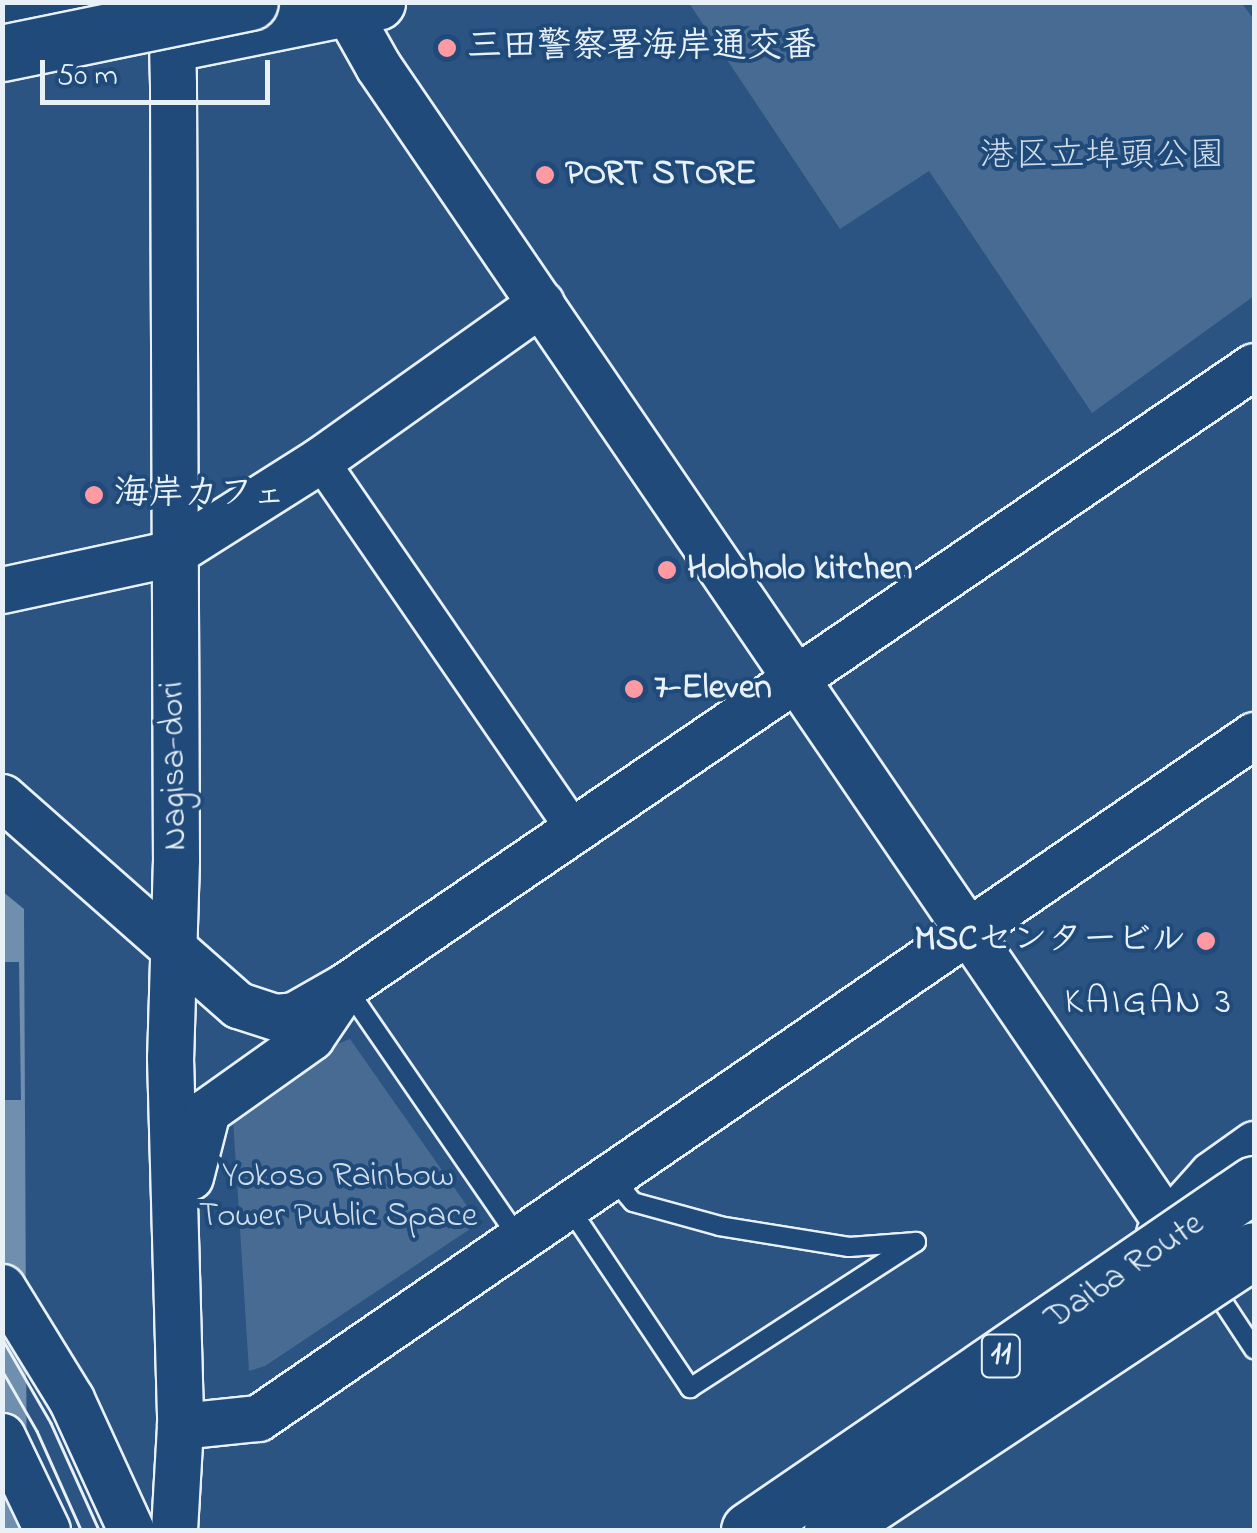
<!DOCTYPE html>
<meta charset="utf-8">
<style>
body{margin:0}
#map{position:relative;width:1257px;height:1533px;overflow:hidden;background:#2b5482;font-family:"Indie Flower","Klee One",sans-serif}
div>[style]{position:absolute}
.green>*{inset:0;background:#476b93}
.water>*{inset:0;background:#708ead}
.pier>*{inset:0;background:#2b5482}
.roads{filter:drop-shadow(2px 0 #e8f1f8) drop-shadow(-2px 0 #e8f1f8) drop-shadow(0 2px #e8f1f8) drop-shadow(0 -2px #e8f1f8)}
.service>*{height:18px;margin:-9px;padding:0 9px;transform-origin:9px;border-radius:9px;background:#1f4a7a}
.minor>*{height:35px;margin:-17.5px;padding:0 17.5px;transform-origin:17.5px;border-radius:17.5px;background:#1f4a7a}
.tertiary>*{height:45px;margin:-22.5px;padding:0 22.5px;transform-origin:22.5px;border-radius:22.5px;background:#1f4a7a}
.primary>*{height:55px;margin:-27.5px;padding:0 27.5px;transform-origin:27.5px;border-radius:27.5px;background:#1f4a7a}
.motorway>*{height:55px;margin:-27.5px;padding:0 27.5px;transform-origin:27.5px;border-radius:27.5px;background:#1f4a7a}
.tram>*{height:2.5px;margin:-1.25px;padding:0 1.25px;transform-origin:1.25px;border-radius:1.25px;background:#e8f1f8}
.bridges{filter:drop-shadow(2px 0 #e8f1f8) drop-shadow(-2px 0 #e8f1f8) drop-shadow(0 2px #e8f1f8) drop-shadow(0 -2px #e8f1f8)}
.motorway-bridge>*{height:55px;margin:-27.5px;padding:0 27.5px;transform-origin:27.5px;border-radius:27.5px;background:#1f4a7a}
.dots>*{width:28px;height:28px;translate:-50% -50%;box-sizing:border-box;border:5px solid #1f4a7a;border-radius:50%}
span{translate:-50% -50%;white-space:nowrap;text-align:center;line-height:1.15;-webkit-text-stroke:8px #1f4a7a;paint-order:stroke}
.shield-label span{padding:2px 8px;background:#1f4a7a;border:2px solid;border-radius:8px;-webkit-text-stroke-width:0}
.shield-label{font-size:32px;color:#e8f1f8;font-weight:700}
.poi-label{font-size:35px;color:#e8f1f8;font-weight:700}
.left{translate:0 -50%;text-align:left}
.right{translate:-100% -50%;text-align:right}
.park-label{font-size:35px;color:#d0dde9}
.street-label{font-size:35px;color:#e8f1f8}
.neighbourhood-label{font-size:38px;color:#e8f1f8;letter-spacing:2.5px}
.frame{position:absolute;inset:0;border:5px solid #e8f1f8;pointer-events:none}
.scale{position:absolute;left:40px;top:60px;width:230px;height:45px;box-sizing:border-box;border:5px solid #e8f1f8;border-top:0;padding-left:12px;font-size:30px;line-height:35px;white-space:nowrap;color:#e8f1f8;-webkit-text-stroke:8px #1f4a7a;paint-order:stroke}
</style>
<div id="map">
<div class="green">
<div style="clip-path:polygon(689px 3px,1242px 3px,1254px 20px,1254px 296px,1092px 413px,929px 171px,840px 229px)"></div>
<div style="clip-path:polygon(350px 1039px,479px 1223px,265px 1366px,249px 1371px,233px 1119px,319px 1051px)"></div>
</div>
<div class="water">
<div style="clip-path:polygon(2px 891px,24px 909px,27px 1530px,2px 1530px)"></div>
</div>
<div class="pier">
<div style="clip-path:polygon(3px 962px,19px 962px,21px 1100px,3px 1100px)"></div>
</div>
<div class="roads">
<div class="service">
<div style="left:346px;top:987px;width:303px;rotate:55.5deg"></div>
<div style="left:569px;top:1207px;width:218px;rotate:56.2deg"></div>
<div style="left:690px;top:1388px;width:269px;rotate:-32.9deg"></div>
<div style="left:916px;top:1242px;width:67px;rotate:175.7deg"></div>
<div style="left:849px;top:1247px;width:131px;rotate:-170.8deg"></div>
<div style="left:720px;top:1226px;width:90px;rotate:-164.6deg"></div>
<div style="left:633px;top:1202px;width:34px;rotate:-130deg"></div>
<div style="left:1219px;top:1296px;width:64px;rotate:56.6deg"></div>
</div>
<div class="minor">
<div style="left:320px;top:460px;width:447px;rotate:55.5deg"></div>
</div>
<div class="tertiary">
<div style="left:342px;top:2px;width:73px;rotate:60.6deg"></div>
<div style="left:378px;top:66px;width:1450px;rotate:55.71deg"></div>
<div style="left:164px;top:4px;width:40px;rotate:78deg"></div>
<div style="left:172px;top:43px;width:42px;rotate:88.6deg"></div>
<div style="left:173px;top:85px;width:774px;rotate:89.78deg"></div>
<div style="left:176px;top:859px;width:198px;rotate:91.7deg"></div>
<div style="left:170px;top:1057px;width:369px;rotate:88.4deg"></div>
<div style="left:180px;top:1426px;width:104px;rotate:93.3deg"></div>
<div style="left:2px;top:590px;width:175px;rotate:-12.2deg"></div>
<div style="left:173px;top:553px;width:174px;rotate:-32.3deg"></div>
<div style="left:320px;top:460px;width:271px;rotate:-35.4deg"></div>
<div style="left:2px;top:797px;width:315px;rotate:41.4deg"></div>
<div style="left:238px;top:1005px;width:40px;rotate:18deg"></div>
<div style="left:276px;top:1017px;width:18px;rotate:-6deg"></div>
<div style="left:294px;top:1015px;width:59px;rotate:-29.6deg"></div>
<div style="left:345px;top:986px;width:1100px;rotate:-34.3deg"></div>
<div style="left:190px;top:1177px;width:68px;rotate:-75.6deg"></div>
<div style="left:207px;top:1111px;width:128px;rotate:-35.4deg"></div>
<div style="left:311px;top:1037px;width:45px;rotate:-56deg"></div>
<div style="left:1159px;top:1233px;width:79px;rotate:-48.1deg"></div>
<div style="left:1212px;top:1174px;width:52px;rotate:-35.5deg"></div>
<div style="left:2px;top:1287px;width:132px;rotate:58.4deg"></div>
<div style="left:71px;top:1399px;width:144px;rotate:65.4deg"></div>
<div style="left:180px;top:1426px;width:78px;rotate:-5.9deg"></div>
<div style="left:258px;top:1418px;width:1208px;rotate:-34.44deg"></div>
<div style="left:2px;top:1436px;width:104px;rotate:64.4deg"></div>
</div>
<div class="primary">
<div style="left:188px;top:40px;width:193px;rotate:-11.4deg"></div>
</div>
<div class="motorway">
<div style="left:2px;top:17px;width:75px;rotate:-11.6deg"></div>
</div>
</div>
<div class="tram">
<div style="left:2px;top:1338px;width:98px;rotate:60deg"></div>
<div style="left:51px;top:1423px;width:117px;rotate:65.8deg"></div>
<div style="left:2px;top:1370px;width:70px;rotate:60.2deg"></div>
<div style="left:37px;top:1431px;width:108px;rotate:66deg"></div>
<div style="left:763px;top:1530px;width:595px;rotate:-34.38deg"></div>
<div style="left:820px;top:1530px;width:529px;rotate:-34.92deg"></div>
</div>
<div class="bridges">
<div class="motorway-bridge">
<div style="left:2px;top:53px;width:253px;rotate:-11.6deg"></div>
<div style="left:749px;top:1530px;width:612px;rotate:-34.42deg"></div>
<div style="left:832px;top:1530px;width:506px;rotate:-33.56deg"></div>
</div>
</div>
<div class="dots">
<div style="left:447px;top:48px;background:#ff9aa2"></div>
<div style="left:545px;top:175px;background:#ff9aa2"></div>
<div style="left:94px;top:495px;background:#ff9aa2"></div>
<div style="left:667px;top:570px;background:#ff9aa2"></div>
<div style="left:634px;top:689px;background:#ff9aa2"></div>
<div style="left:1206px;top:941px;background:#ff9aa2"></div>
</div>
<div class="shield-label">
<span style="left:1001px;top:1356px">11</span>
</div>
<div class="poi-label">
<span class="left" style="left:467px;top:48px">三田警察署海岸通交番</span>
<span class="left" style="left:565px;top:175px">PORT STORE</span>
<span class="left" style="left:114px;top:495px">海岸カフェ</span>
<span class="left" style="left:687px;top:570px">Holoholo kitchen</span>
<span class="left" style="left:654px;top:689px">7-Eleven</span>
<span class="right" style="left:1186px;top:941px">MSCセンタービル</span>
</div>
<div class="park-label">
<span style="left:1102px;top:157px">港区立埠頭公園</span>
<span style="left:338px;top:1197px">Yokoso Rainbow<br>Tower Public Space</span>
</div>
<div class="street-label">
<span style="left:175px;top:766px;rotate:-91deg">Nagisa-dori</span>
<span style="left:1125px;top:1272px;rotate:-34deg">Daiba Route</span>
</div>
<div class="neighbourhood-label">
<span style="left:1149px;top:1004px">KAIGAN 3</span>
</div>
<div class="frame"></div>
<div class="scale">50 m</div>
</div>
